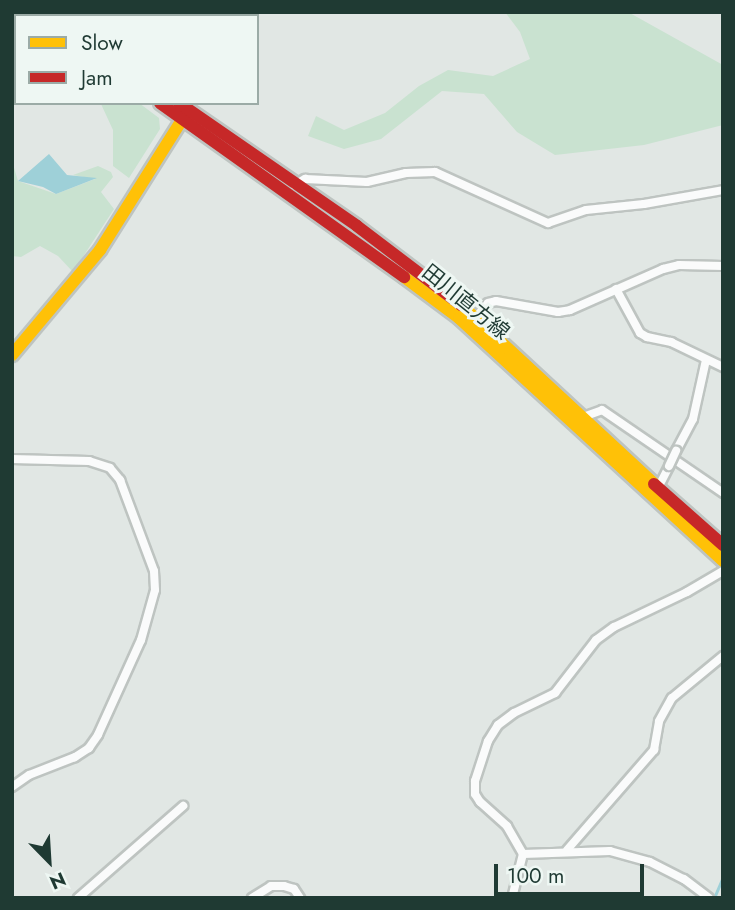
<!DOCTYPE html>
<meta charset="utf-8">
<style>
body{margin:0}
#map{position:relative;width:735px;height:910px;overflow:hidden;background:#e1e7e4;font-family:Jost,"Noto Sans JP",sans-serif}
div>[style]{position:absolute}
.green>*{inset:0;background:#c9e2d0}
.water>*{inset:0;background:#9ed0d8}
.stream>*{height:2.5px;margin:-1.25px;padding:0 1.25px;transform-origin:1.25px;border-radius:1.25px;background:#9ed0d8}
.roads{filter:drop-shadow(2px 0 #bec4c1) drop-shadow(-2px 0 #bec4c1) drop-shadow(0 2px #bec4c1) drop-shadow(0 -2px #bec4c1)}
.street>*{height:8px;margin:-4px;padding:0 4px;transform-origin:4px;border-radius:4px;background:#fafbfb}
.slow>*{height:12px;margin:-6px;padding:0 6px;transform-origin:6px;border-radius:6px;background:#ffc107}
.jam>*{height:12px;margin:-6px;padding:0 6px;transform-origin:6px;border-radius:6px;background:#c62828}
.bridges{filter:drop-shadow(2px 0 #bec4c1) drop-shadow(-2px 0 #bec4c1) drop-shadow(0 2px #bec4c1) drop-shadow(0 -2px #bec4c1)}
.street-bridge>*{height:8px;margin:-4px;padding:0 4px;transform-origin:4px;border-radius:4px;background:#fafbfb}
span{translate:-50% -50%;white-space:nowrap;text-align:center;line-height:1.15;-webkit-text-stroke:6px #eef7f3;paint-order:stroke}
.street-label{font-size:21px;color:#1f3a33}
.frame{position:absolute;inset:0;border:14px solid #1f3a33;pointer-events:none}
.legend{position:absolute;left:14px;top:14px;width:245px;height:91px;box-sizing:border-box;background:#eef7f3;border:2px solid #9baba6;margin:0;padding:9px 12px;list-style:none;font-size:21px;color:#1f3a33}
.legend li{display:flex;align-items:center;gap:14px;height:35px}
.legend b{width:35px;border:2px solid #9baba6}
.north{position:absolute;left:14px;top:826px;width:70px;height:70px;-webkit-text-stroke:5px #eef7f3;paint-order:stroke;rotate:156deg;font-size:19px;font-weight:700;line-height:28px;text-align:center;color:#1f3a33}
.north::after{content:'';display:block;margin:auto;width:24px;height:32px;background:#1f3a33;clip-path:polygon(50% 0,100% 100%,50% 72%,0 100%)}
.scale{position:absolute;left:494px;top:864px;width:150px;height:32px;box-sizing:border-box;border:4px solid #1f3a33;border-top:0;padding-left:9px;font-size:21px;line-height:24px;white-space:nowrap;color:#1f3a33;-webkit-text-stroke:5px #eef7f3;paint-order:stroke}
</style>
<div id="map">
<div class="green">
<div style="clip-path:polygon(505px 12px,628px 12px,723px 65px,723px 125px,644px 145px,555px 155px,517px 132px,484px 94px,442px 91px,381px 139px,344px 149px,308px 136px,316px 116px,344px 130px,385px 113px,419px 86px,448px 70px,493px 76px,530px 59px,520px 32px)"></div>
<div style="clip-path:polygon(139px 103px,159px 118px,160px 129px,129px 178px,113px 166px,113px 130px,101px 104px)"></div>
<div style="clip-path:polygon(12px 161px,18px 181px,56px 194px,95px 179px,73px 175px,98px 166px,111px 172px,113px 177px,101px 192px,114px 209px,73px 272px,58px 256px,40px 246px,21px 257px,12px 256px)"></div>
</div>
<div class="water">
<div style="clip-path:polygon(49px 154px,67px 175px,97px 178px,56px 194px,43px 187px,18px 181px)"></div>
</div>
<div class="stream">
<div style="left:714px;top:898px;width:23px;rotate:-67deg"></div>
</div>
<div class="roads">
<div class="street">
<div style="left:89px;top:16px;width:4px;rotate:-76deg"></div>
<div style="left:184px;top:16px;width:4px;rotate:-76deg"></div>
<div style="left:294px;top:185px;width:13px;rotate:-29deg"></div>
<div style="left:305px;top:179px;width:62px;rotate:2.8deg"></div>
<div style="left:367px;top:182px;width:40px;rotate:-13deg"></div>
<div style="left:406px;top:173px;width:29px;rotate:-2deg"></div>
<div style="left:435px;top:172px;width:124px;rotate:24.3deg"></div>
<div style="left:548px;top:223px;width:40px;rotate:-18.9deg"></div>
<div style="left:586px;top:210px;width:58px;rotate:-5.9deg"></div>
<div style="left:644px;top:204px;width:80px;rotate:-10deg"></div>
<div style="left:616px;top:289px;width:50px;rotate:61.4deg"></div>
<div style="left:640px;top:333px;width:8px;rotate:30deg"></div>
<div style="left:647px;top:337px;width:25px;rotate:12deg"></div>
<div style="left:671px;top:342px;width:58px;rotate:25.7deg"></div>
<div style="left:476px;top:317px;width:18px;rotate:-49deg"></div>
<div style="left:488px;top:303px;width:8px;rotate:-14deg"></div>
<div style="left:496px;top:301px;width:63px;rotate:10.1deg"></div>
<div style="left:558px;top:312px;width:12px;rotate:-9deg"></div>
<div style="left:570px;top:310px;width:102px;rotate:-23.8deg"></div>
<div style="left:663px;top:269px;width:16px;rotate:-14deg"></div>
<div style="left:679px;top:265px;width:44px;rotate:1.3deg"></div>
<div style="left:583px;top:417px;width:20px;rotate:-20deg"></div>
<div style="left:602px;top:410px;width:147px;rotate:34.4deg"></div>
<div style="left:676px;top:451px;width:36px;rotate:-62deg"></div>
<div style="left:693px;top:419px;width:60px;rotate:-77.6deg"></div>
<div style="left:12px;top:459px;width:77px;rotate:1.5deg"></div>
<div style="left:89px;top:461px;width:22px;rotate:18deg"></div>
<div style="left:110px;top:468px;width:16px;rotate:50deg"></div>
<div style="left:120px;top:480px;width:97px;rotate:69.5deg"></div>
<div style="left:154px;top:571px;width:19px;rotate:87deg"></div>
<div style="left:155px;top:590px;width:52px;rotate:105.6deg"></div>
<div style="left:141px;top:640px;width:104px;rotate:114.4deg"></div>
<div style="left:98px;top:735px;width:16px;rotate:125deg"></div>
<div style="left:89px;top:748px;width:17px;rotate:147deg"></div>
<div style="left:75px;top:757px;width:49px;rotate:158.6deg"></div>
<div style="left:29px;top:775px;width:21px;rotate:145deg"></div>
<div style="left:658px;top:488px;width:25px;rotate:-63deg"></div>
<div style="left:567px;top:850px;width:133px;rotate:-49deg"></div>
<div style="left:654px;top:750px;width:29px;rotate:-80deg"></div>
<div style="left:659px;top:721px;width:26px;rotate:-61deg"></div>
<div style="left:672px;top:698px;width:66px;rotate:-39.5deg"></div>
<div style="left:523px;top:854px;width:87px;rotate:-2deg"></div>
<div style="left:610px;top:851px;width:41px;rotate:15.4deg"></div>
<div style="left:650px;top:862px;width:38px;rotate:27deg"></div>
<div style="left:684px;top:879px;width:31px;rotate:37deg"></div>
<div style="left:78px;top:898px;width:140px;rotate:-41.2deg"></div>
<div style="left:252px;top:898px;width:22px;rotate:-32deg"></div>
<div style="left:271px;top:886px;width:13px"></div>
<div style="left:284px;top:886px;width:10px;rotate:17deg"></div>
<div style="left:294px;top:889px;width:11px;rotate:56deg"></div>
<div style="left:512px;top:898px;width:45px;rotate:-76deg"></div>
<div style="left:523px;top:854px;width:32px;rotate:-120deg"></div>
<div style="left:507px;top:826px;width:36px;rotate:-138deg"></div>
<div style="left:480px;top:802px;width:9px;rotate:-122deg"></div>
<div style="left:475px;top:794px;width:13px;rotate:-90deg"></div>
<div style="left:475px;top:781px;width:42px;rotate:-72deg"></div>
<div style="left:488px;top:741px;width:19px;rotate:-58deg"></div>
<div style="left:498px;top:725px;width:20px;rotate:-37deg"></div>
<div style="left:514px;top:713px;width:46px;rotate:-26deg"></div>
<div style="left:555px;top:693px;width:67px;rotate:-52.3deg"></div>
<div style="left:596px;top:640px;width:22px;rotate:-36deg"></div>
<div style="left:614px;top:627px;width:81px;rotate:-25.6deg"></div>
<div style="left:687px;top:592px;width:42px;rotate:-30.3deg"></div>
</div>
<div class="slow">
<div style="left:404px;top:277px;width:69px;rotate:36.7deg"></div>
<div style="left:459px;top:318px;width:359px;rotate:42.6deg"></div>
<div style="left:461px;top:305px;width:263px;rotate:42.8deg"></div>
<div style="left:12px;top:355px;width:137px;rotate:-50deg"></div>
<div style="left:100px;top:250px;width:165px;rotate:-57.8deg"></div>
</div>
<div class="jam">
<div style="left:30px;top:12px;width:6px;rotate:39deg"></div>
<div style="left:51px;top:12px;width:6px;rotate:39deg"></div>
<div style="left:160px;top:103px;width:300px;rotate:35.5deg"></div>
<div style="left:179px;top:103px;width:216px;rotate:34.6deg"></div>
<div style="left:357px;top:226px;width:131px;rotate:37.2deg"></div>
<div style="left:654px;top:484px;width:92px;rotate:41.5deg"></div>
</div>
</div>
<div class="bridges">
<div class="street-bridge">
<div style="left:669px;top:466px;width:17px;rotate:-65deg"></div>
</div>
</div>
<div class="street-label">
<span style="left:466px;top:302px;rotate:39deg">田川直方線</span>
</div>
<div class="frame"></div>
<ul class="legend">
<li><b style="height:9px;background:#ffc107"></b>Slow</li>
<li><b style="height:9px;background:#c62828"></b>Jam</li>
</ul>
<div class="north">N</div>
<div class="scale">100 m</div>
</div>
